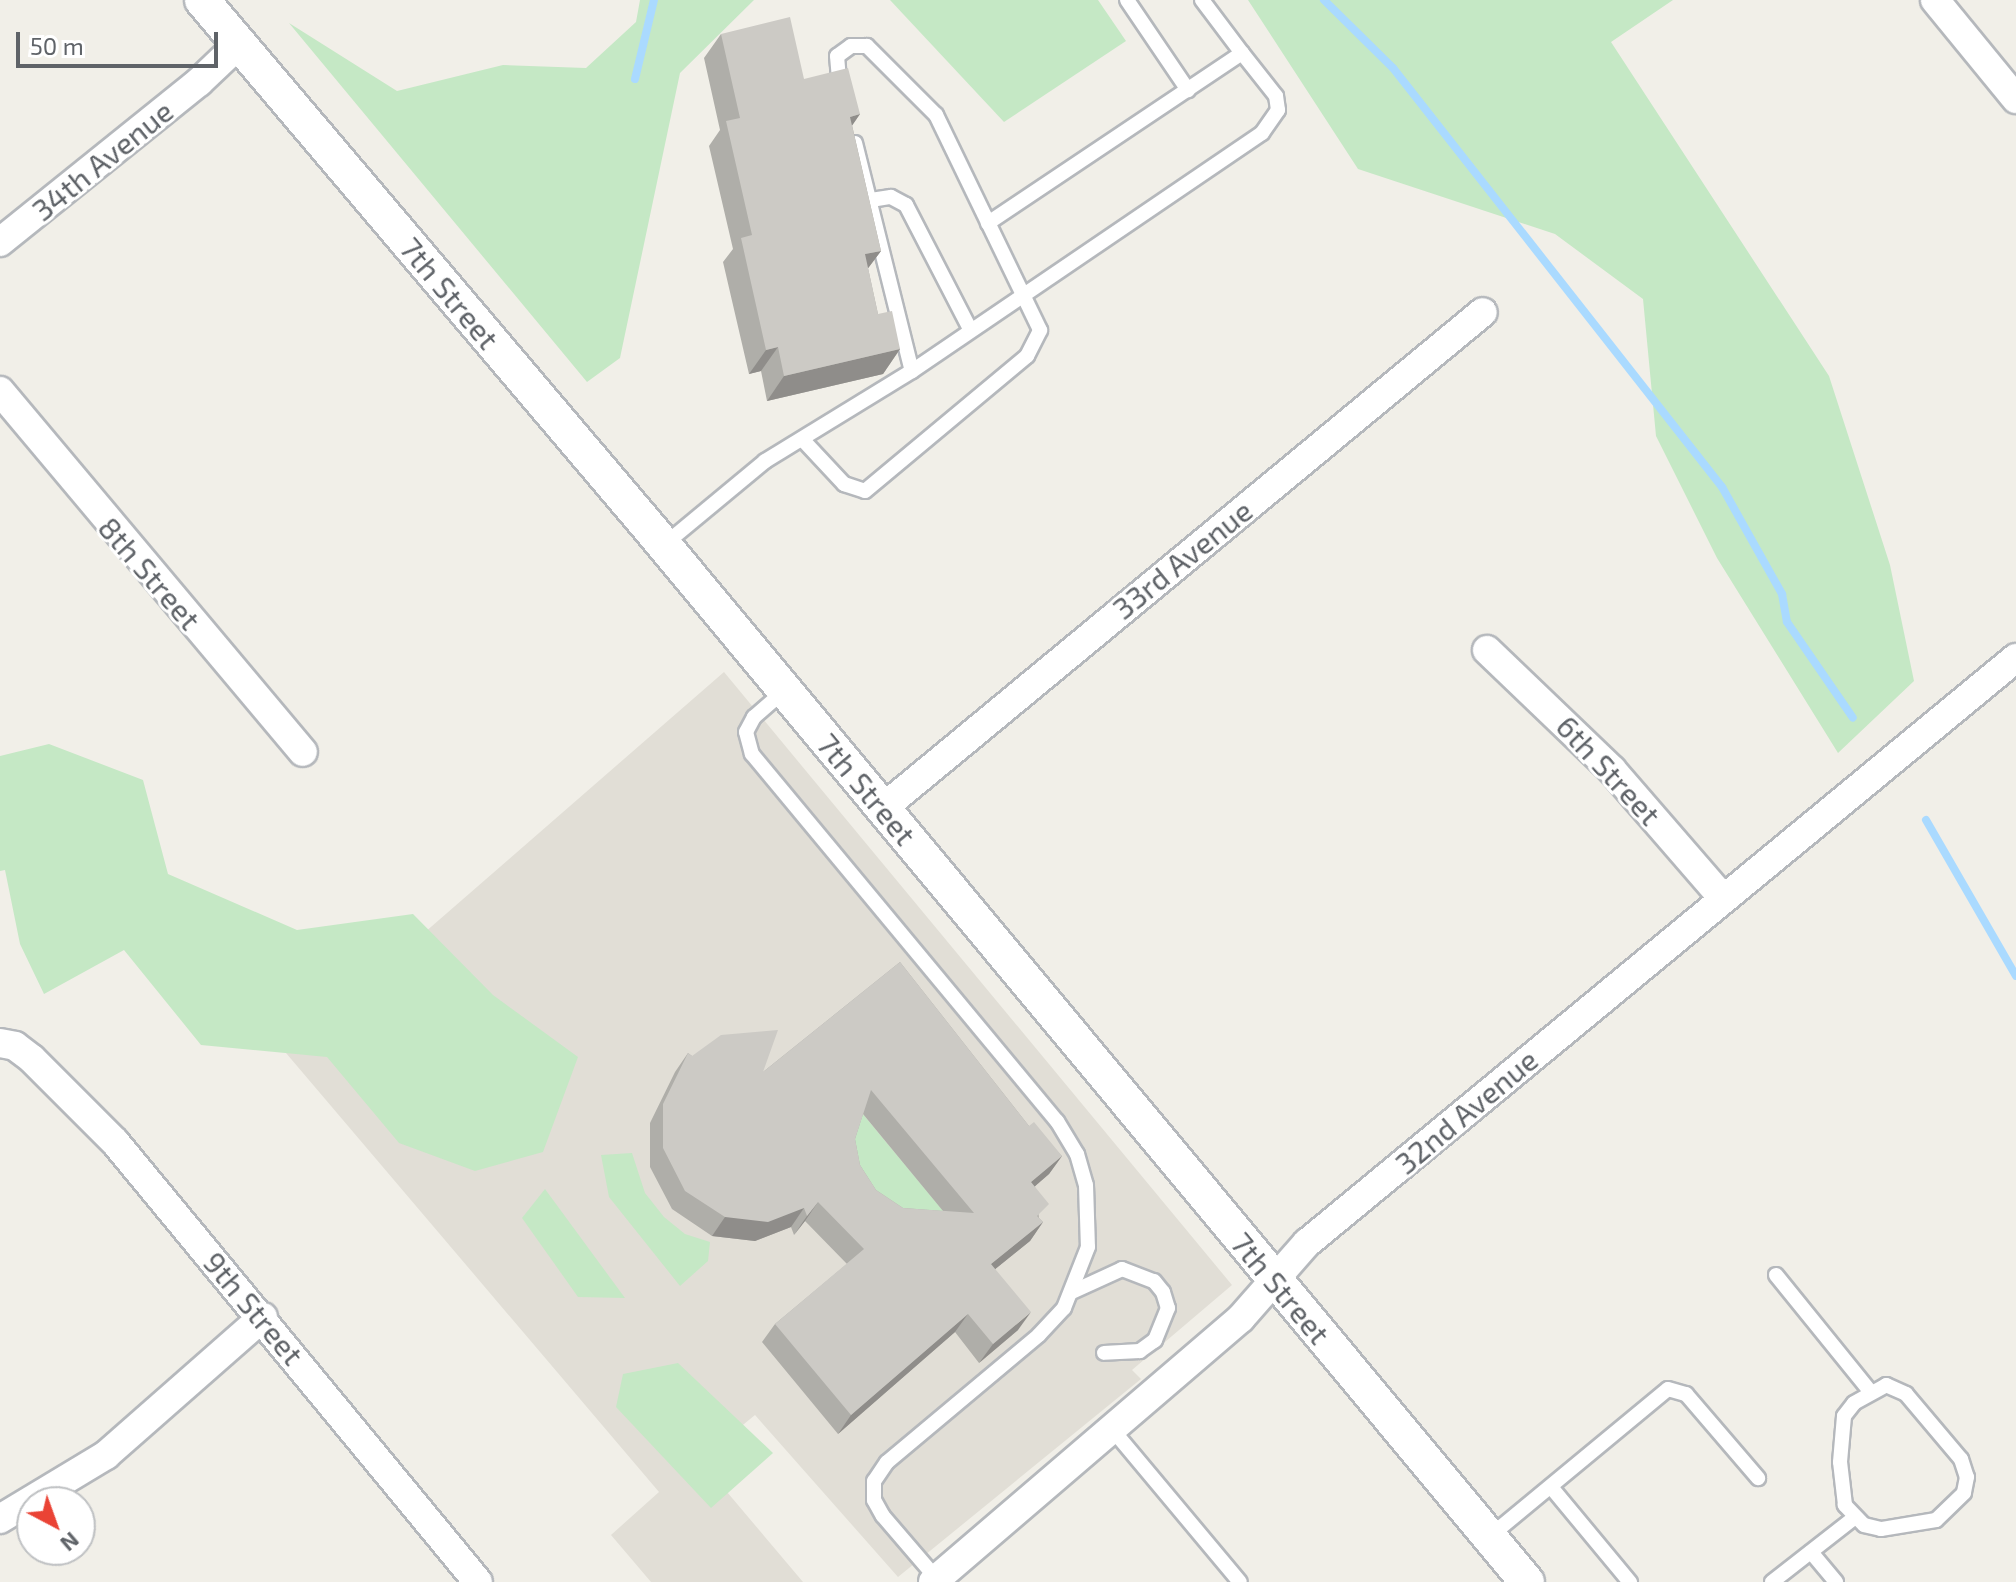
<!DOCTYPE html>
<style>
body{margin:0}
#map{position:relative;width:2016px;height:1582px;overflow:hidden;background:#f1efe8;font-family:"Exo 2",sans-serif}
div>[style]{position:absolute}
.education>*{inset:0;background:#e1ded6}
.green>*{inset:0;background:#c5e8c5}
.stream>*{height:8px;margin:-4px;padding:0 4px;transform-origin:4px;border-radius:4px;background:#aadaff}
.roads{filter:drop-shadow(2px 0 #b5b8bc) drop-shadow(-2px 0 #b5b8bc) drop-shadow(0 2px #b5b8bc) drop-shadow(0 -2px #b5b8bc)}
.service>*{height:14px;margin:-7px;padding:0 7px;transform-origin:7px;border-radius:7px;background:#fff}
.minor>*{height:28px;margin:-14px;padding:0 14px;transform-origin:14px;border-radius:14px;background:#fff}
.tertiary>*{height:34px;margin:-17px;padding:0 17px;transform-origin:17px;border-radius:17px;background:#fff}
.wall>*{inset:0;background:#afaea9}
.shaded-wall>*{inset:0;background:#8f8d8a}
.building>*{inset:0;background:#cccac5}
span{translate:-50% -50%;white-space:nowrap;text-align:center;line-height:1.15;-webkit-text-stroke:6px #fff;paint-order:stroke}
.street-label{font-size:30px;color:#5f6368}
.north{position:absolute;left:16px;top:1486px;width:80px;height:80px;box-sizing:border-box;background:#fff;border:2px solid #bfc1c3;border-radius:50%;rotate:139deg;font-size:22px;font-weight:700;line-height:32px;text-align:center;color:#5f6368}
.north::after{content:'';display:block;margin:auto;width:28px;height:36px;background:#ea4335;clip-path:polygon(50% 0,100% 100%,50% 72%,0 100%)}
.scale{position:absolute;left:16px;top:32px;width:202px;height:36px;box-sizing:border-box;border:4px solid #5f6368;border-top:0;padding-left:10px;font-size:24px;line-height:28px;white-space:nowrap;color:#5f6368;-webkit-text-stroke:6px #fff;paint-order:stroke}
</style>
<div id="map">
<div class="education">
<div style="clip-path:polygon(724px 672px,1232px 1285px,1132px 1370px,1141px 1379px,898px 1577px,755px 1415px,700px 1460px,803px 1582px,651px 1582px,611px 1535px,659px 1492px,286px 1053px)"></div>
</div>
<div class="green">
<div style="clip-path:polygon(640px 0,754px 0,680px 73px,620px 358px,587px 382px,289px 23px,397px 91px,503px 65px,586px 68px,636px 22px)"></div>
<div style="clip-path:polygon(890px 0,1098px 0,1126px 41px,1004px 122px)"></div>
<div style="clip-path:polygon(1248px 0,1673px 0,1611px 42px,1829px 376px,1890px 565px,1914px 681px,1838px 753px,1717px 558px,1656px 436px,1643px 299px,1555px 234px,1358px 169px)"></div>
<div style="clip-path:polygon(49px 744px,143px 780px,168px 874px,297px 930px,413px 914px,493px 995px,578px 1057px,543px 1152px,475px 1171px,399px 1143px,327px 1057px,201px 1045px,124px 950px,44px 994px,20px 944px,5px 870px,0 871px,0 756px)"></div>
<div style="clip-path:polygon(862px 1113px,954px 1224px,940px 1235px,844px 1170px)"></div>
<div style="clip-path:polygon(632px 1153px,645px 1193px,664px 1217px,685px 1234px,710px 1242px,708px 1261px,680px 1286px,609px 1197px,601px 1155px)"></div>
<div style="clip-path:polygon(545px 1189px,625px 1298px,578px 1297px,522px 1218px)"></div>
<div style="clip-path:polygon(678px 1363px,773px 1453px,711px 1508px,616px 1407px,623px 1374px)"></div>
</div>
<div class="stream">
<div style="left:1324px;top:0;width:97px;rotate:44.6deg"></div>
<div style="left:1393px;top:68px;width:533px;rotate:51.86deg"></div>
<div style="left:1722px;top:487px;width:123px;rotate:60.7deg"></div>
<div style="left:1782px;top:594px;width:28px;rotate:80deg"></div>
<div style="left:1787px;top:622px;width:116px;rotate:55.5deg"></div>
<div style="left:635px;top:79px;width:81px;rotate:-76.5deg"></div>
<div style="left:1926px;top:820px;width:180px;rotate:60deg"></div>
</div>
<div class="roads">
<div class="service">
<div style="left:1127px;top:0;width:109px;rotate:55.9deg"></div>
<div style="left:1202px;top:0;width:66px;rotate:53deg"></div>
<div style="left:855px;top:143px;width:235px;rotate:76deg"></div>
<div style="left:871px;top:200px;width:20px;rotate:-9deg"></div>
<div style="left:891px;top:197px;width:17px;rotate:28deg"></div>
<div style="left:906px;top:205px;width:140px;rotate:62.7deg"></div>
<div style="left:802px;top:439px;width:62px;rotate:47deg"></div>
<div style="left:844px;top:484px;width:22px;rotate:18deg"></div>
<div style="left:865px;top:491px;width:211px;rotate:-39.8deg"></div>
<div style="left:1027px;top:356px;width:29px;rotate:-63deg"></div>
<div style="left:1040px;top:330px;width:239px;rotate:-115.8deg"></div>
<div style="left:936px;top:115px;width:98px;rotate:-135deg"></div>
<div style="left:867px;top:46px;width:16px;rotate:180deg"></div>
<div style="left:851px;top:46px;width:17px;rotate:144deg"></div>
<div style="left:837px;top:56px;width:32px;rotate:85deg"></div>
<div style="left:664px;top:545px;width:131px;rotate:-39.7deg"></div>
<div style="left:765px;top:461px;width:172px;rotate:-31.5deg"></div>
<div style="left:912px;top:371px;width:423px;rotate:-34.2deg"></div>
<div style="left:1262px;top:133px;width:28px;rotate:-55deg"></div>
<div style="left:1278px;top:110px;width:14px;rotate:-98deg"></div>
<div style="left:1276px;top:96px;width:55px;rotate:-128.3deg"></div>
<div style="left:1242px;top:53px;width:306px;rotate:146.2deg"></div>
<div style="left:784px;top:691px;width:40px;rotate:139deg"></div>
<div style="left:754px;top:717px;width:17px;rotate:118deg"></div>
<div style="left:746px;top:732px;width:23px;rotate:75deg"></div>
<div style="left:752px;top:754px;width:477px;rotate:50.3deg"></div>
<div style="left:1057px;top:1121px;width:39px;rotate:59deg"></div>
<div style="left:1077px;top:1154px;width:32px;rotate:74deg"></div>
<div style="left:1086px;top:1185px;width:62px;rotate:88.2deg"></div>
<div style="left:1088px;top:1247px;width:66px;rotate:111.5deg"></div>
<div style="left:1064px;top:1308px;width:37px;rotate:133deg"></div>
<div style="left:1039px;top:1335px;width:198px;rotate:140.1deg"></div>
<div style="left:887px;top:1462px;width:23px;rotate:124deg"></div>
<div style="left:874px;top:1481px;width:19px;rotate:90deg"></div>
<div style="left:874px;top:1500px;width:18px;rotate:61deg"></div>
<div style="left:883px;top:1516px;width:83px;rotate:49.4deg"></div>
<div style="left:1776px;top:1275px;width:149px;rotate:51deg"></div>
<div style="left:1072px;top:1292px;width:55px;rotate:-24.7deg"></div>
<div style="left:1122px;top:1269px;width:34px;rotate:21deg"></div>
<div style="left:1154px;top:1281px;width:14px;rotate:51deg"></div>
<div style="left:1163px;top:1292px;width:17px;rotate:73deg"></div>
<div style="left:1168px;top:1308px;width:35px;rotate:112deg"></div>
<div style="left:1155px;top:1340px;width:19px;rotate:144deg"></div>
<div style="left:1140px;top:1351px;width:36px;rotate:177deg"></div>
<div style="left:1886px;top:1385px;width:22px;rotate:24deg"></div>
<div style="left:1906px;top:1394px;width:85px;rotate:49.8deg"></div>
<div style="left:1961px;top:1459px;width:19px;rotate:72deg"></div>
<div style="left:1967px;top:1477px;width:16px;rotate:101deg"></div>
<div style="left:1964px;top:1493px;width:39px;rotate:136deg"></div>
<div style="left:1936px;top:1520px;width:56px;rotate:170.7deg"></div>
<div style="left:1881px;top:1529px;width:17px;rotate:-167deg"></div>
<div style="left:1864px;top:1525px;width:28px;rotate:-134deg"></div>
<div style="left:1845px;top:1505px;width:43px;rotate:-96.6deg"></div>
<div style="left:1840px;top:1462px;width:46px;rotate:-85deg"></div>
<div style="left:1844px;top:1416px;width:16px;rotate:-52deg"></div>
<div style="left:1854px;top:1403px;width:37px;rotate:-29deg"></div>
<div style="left:1112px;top:1429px;width:199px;rotate:50.1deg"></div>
<div style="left:1551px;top:1487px;width:124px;rotate:50.3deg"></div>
<div style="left:1489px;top:1537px;width:232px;rotate:-39.6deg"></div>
<div style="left:1668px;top:1389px;width:19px;rotate:16deg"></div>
<div style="left:1686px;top:1394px;width:111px;rotate:49.4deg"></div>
<div style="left:1811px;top:1552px;width:39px;rotate:50deg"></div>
<div style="left:1772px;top:1582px;width:104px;rotate:-38deg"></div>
</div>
<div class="minor">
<div style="left:1935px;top:0;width:128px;rotate:50.7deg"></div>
<div style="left:0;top:242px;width:255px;rotate:-38.8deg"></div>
<div style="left:199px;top:82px;width:55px;rotate:-43.5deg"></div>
<div style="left:0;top:391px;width:471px;rotate:50deg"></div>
<div style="left:1487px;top:650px;width:173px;rotate:43.8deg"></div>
<div style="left:1612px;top:770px;width:169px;rotate:49.1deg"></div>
<div style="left:883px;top:808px;width:778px;rotate:-39.58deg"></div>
<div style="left:0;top:1043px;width:15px;rotate:11deg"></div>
<div style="left:15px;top:1046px;width:21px;rotate:37deg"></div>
<div style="left:32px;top:1059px;width:117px;rotate:45deg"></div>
<div style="left:115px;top:1142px;width:570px;rotate:50.48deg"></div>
<div style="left:0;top:1519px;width:124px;rotate:-31.1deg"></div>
<div style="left:106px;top:1455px;width:209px;rotate:-41.3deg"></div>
<div style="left:933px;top:1582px;width:406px;rotate:-40.6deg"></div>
<div style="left:1241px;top:1318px;width:100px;rotate:-48.7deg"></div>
<div style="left:1307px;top:1243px;width:919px;rotate:-39.53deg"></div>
</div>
<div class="tertiary">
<div style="left:202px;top:0;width:697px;rotate:49.71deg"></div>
<div style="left:653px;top:532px;width:1366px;rotate:50.23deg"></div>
</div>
</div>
<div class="wall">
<div style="clip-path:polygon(721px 34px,804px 79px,860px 114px,852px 125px,881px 251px,868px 268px,878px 314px,900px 349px,883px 374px,767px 401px,761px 371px,749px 374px,723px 262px,733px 249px,709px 146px,720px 130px,704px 58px)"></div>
<div style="clip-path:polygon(evenodd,900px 962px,1029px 1126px,1062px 1156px,1049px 1174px,1035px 1186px,1039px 1218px,1043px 1222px,1030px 1241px,995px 1269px,1018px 1330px,979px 1363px,955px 1332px,838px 1434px,762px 1342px,775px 1324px,847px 1264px,805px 1221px,794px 1235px,791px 1227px,755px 1241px,712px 1236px,672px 1209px,650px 1167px,650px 1123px,675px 1072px,688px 1053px,692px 1056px,763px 1072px,900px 962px,863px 1114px,943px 1211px,903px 1208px,876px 1190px,860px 1165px,855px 1139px,863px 1114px)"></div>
</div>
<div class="shaded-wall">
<div style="clip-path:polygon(860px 114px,843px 139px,850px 117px)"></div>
<div style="clip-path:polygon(881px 251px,863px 275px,865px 254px)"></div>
<div style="clip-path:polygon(778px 347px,761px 371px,749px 374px,766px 350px)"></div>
<div style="clip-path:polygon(900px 349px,883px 374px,767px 401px,784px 376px)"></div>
<div style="clip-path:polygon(1062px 1156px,1049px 1174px,1018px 1201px,1031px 1182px)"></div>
<div style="clip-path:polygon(818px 1202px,805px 1221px,794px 1235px,807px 1216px)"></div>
<div style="clip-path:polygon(804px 1208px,791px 1227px,755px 1241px,712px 1236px,725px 1217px)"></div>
<div style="clip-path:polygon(1043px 1222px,1030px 1241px,978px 1283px,991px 1264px)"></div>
<div style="clip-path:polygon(1031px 1312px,1018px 1330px,979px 1363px,993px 1344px)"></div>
<div style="clip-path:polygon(968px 1314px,955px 1332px,838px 1434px,851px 1415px)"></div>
</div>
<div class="building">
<div style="clip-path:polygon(790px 17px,804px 79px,848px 68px,860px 114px,850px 117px,881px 251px,865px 254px,878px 314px,892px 311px,900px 349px,784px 376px,778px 347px,766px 350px,741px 238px,752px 235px,726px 121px,740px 118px,721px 34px)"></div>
<div style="clip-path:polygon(evenodd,900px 962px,1029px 1126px,1034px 1122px,1062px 1156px,1031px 1182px,1049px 1204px,1037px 1216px,1043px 1222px,991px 1264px,1031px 1312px,993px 1344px,968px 1314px,851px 1415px,775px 1324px,864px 1249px,818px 1202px,807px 1216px,804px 1208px,768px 1222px,725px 1217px,685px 1191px,663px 1148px,663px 1104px,688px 1053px,692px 1056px,721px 1035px,778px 1030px,763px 1072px,900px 962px,871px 1090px,974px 1213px,903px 1208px,876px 1190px,860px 1165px,855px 1139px,871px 1090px)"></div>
</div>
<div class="street-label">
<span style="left:102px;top:160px;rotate:-39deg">34th Avenue</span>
<span style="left:450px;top:293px;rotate:50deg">7th Street</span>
<span style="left:1182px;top:559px;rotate:-39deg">33rd Avenue</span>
<span style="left:150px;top:573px;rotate:49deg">8th Street</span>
<span style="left:1609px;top:770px;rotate:47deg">6th Street</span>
<span style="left:867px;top:789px;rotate:50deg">7th Street</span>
<span style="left:1466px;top:1111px;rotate:-40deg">32nd Avenue</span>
<span style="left:1281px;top:1288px;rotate:50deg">7th Street</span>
<span style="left:254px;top:1308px;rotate:50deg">9th Street</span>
</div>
<div class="north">N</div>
<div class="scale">50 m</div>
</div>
